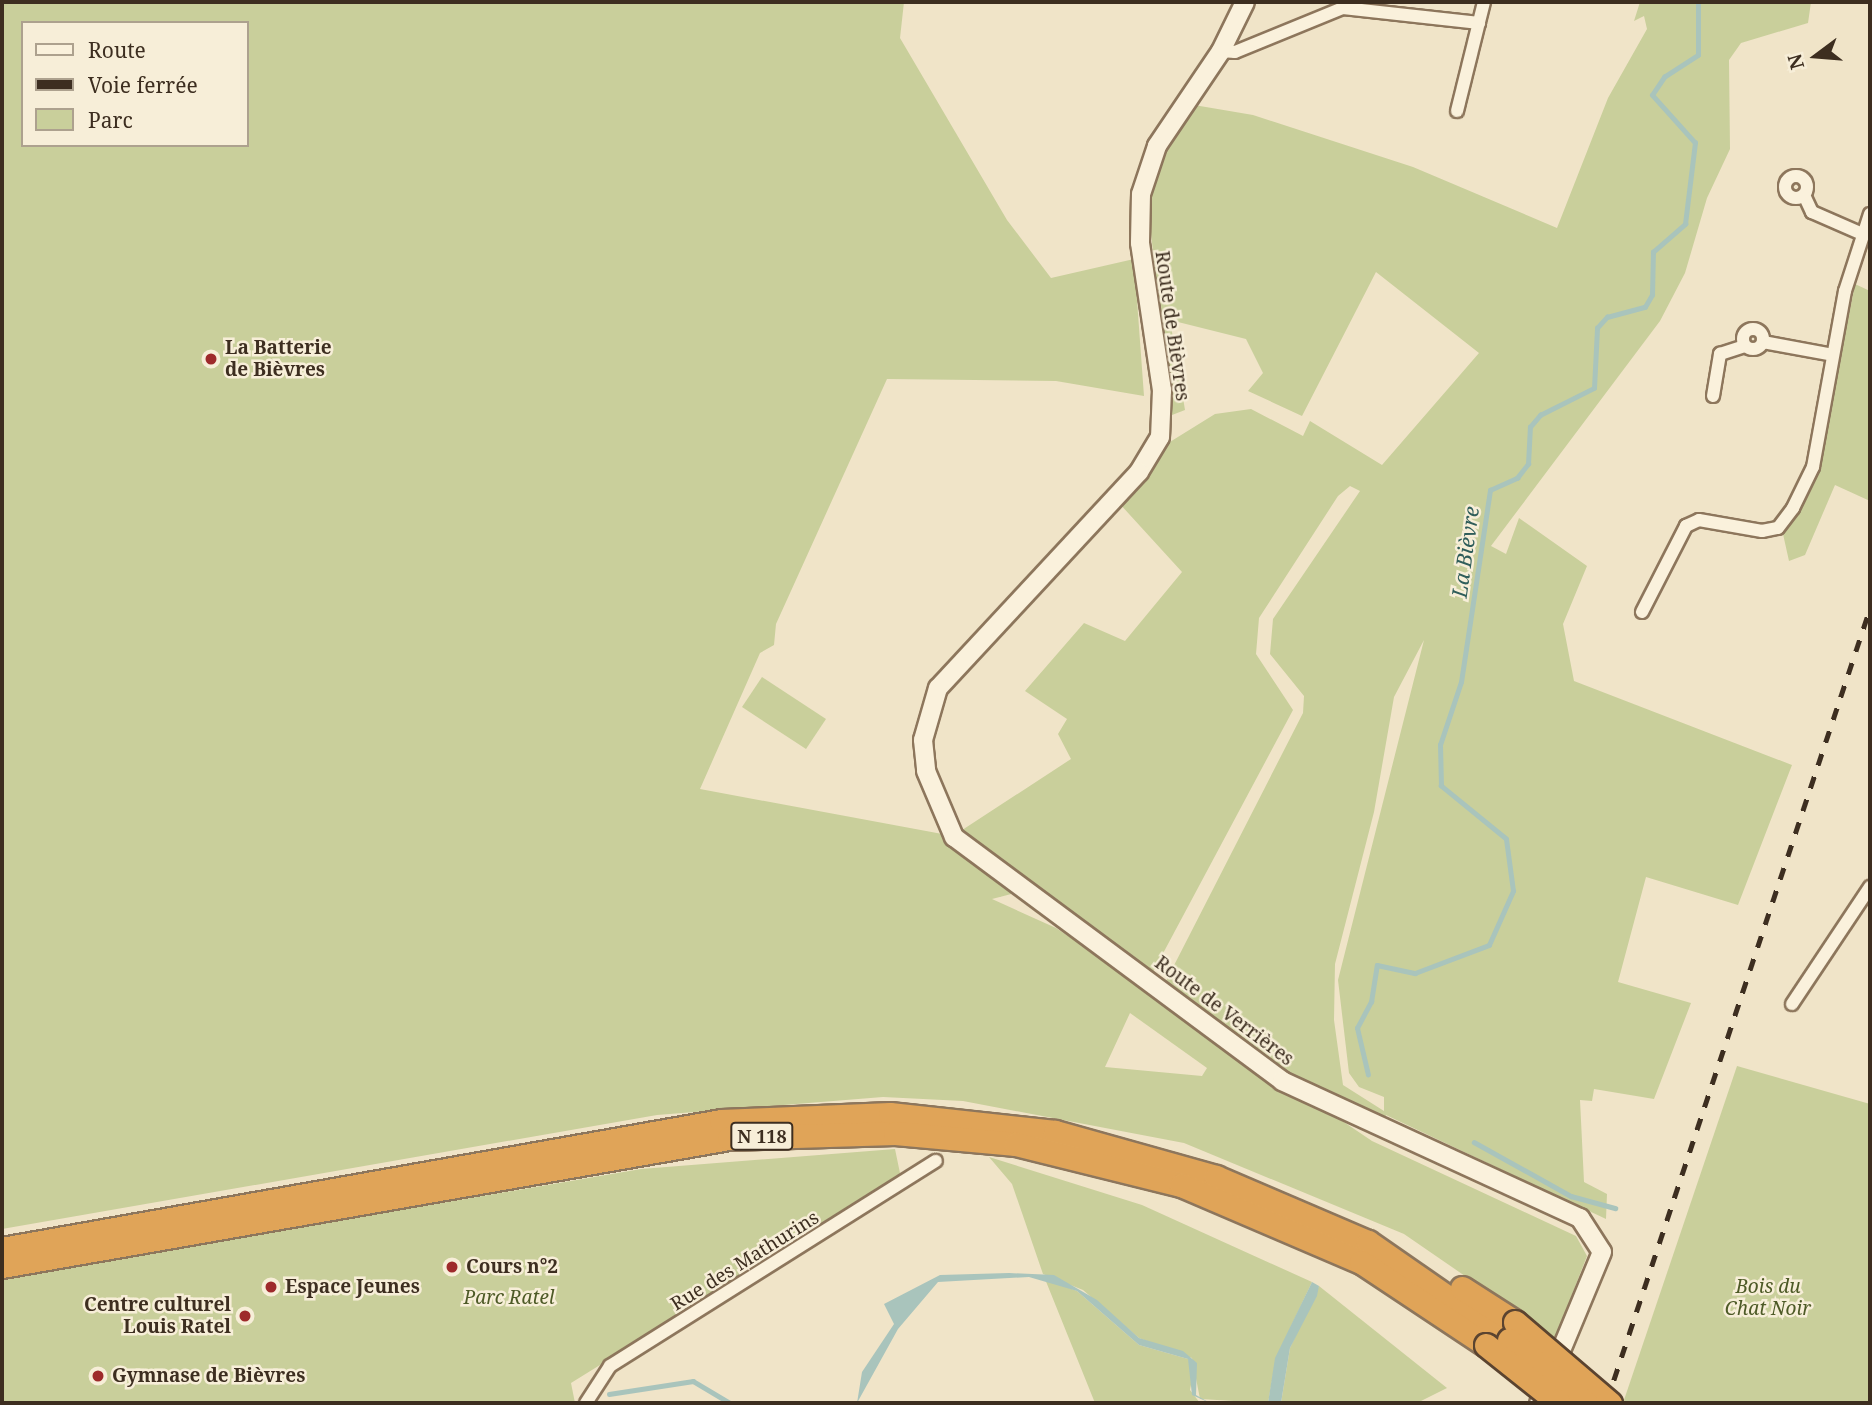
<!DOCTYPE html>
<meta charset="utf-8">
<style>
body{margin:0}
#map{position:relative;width:1872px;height:1405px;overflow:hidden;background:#f0e4c8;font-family:"Noto Serif",serif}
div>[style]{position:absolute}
.green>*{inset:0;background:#c9cf9b}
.water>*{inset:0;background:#a9c4bc}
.stream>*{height:4.5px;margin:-2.25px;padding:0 2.25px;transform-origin:2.25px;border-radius:2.25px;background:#a9c4bc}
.roads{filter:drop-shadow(2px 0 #8d765c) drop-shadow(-2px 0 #8d765c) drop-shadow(0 2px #8d765c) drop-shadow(0 -2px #8d765c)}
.street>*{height:12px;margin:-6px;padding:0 6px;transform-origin:6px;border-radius:6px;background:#faf1dc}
.street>.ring{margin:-6px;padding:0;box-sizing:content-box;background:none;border:12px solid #faf1dc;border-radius:50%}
.secondary>*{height:18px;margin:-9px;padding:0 9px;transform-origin:9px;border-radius:9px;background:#faf1dc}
.highway>*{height:23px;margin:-11.5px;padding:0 11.5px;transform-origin:11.5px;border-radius:11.5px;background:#e0a458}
.rail>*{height:4.5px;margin-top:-2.25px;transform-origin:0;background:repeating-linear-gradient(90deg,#3d2e20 0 12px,transparent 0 24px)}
.bridges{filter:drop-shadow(2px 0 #5b4430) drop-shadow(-2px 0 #5b4430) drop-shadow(0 2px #5b4430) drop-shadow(0 -2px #5b4430)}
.highway-bridge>*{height:23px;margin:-11.5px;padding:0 11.5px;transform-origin:11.5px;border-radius:11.5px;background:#e0a458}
.dots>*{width:19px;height:19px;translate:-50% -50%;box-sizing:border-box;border:4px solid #f7eed8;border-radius:50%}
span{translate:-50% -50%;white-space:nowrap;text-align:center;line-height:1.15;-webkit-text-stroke:5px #f7eed8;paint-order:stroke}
.shield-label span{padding:2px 5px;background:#f7eed8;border:2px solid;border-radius:5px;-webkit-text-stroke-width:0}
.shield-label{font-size:18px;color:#3d2e20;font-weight:700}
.street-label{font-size:19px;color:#3d2e20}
.poi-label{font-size:19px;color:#3d2e20;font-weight:700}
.left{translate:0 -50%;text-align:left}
.right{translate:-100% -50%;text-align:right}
.park-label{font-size:19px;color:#4d5a26;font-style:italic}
.water-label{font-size:21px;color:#2f5d5a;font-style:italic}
.frame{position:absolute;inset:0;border:4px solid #3d2e20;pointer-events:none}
.legend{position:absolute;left:21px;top:21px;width:228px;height:126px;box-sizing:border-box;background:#f7eed8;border:2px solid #ada18e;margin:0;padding:9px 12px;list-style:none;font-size:21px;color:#3d2e20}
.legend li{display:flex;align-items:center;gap:14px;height:35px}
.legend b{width:35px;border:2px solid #ada18e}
.north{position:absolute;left:1781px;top:21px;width:70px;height:70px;-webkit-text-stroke:5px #f7eed8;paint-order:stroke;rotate:254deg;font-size:19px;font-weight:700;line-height:28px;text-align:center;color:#3d2e20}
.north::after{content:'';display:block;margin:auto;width:24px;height:32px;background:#3d2e20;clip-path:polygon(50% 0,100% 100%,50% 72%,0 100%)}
</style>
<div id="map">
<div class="green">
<div style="clip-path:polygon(evenodd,2px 2px,904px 2px,900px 38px,1007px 220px,1051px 278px,1134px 259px,1144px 396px,1056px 381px,887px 379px,776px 624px,774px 645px,760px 653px,700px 789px,953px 836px,1071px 759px,1058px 734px,1067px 719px,1025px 691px,1084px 623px,1125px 641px,1182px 572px,1119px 503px,1165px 445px,1215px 414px,1251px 409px,1303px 436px,1310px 421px,1382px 465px,1479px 353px,1376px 272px,1302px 416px,1248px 391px,1263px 373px,1246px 339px,1170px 320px,1185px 410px,1172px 415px,1148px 208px,1161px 151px,1194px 105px,1253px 115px,1413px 167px,1557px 228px,1608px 98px,1647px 29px,1644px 16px,1634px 21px,1640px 2px,1811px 2px,1808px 23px,1741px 43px,1729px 60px,1730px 149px,1707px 198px,1685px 273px,1660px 321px,1491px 546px,1506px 554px,1519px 518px,1587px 566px,1563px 624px,1574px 681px,1792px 765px,1738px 905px,1646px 877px,1618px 982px,1691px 1003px,1654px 1099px,1594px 1089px,1592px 1101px,1580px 1100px,1584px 1182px,1607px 1194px,1606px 1219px,1386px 1115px,1384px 1123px,1282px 1077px,1166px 981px,1303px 713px,1304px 696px,1270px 654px,1273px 619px,1360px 491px,1350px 486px,1338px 496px,1259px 618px,1256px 654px,1293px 710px,1152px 974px,1031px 889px,992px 899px,1056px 928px,1372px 1141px,1576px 1236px,1587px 1256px,1555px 1338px,1404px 1234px,1184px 1143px,963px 1101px,883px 1097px,657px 1115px,2px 1229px,2px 2px,23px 23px,247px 23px,247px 145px,23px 145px,23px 23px,2px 2px,1424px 640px,1338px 980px,1349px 1073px,1359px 1087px,1384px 1097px,1384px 1111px,1343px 1085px,1334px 1020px,1335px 964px,1374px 812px,1394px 697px,1424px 640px,2px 2px,1130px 1013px,1207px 1068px,1202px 1076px,1105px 1067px,1130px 1013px)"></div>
<div style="clip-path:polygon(1855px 284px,1870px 291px,1870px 501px,1835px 485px,1805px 555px,1789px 561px,1783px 534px,1818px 470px)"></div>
<div style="clip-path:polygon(762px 677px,826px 719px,806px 749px,742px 707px)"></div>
<div style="clip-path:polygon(1737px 1066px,1870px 1104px,1870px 1403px,1623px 1403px)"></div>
<div style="clip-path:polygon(895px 1149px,901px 1178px,571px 1383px,575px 1403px,2px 1403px,2px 1278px,641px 1169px)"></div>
<div style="clip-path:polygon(989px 1157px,1142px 1205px,1312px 1282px,1276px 1358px,1268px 1403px,1200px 1399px,1192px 1358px,1139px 1338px,1083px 1290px,1043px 1274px,1012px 1184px)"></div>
<div style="clip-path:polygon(1045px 1279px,1077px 1291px,1139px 1345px,1188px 1359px,1194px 1369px,1190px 1390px,1200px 1403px,1095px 1403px)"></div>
<div style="clip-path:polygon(1319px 1286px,1447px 1388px,1417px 1403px,1281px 1403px,1290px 1348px)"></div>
</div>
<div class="water">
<div style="clip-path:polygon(1009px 1273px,1054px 1275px,1097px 1300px,1139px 1338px,1183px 1351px,1197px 1363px,1196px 1395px,1210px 1403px,1192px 1395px,1188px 1359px,1139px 1345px,1077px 1291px,1029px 1277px,938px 1282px,898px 1329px,857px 1403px,862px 1372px,894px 1324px,884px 1304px,940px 1275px)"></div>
<div style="clip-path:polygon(1312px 1282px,1319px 1286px,1317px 1296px,1290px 1348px,1281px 1403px,1268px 1403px,1275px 1358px)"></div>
</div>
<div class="stream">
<div style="left:1368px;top:1075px;width:48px;rotate:-103.2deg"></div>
<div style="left:1357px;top:1028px;width:30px;rotate:-62deg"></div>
<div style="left:1371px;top:1002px;width:37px;rotate:-81deg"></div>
<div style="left:1377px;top:965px;width:39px;rotate:12deg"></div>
<div style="left:1415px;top:973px;width:79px;rotate:-20.7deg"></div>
<div style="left:1489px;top:945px;width:59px;rotate:-66deg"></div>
<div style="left:1513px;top:891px;width:52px;rotate:-97.7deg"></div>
<div style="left:1506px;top:839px;width:84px;rotate:-140.8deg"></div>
<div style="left:1441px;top:786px;width:41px;rotate:-91.4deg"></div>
<div style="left:1440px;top:745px;width:66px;rotate:-71.6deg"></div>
<div style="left:1461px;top:682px;width:194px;rotate:-81.4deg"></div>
<div style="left:1490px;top:490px;width:30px;rotate:-24deg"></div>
<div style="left:1517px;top:478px;width:18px;rotate:-52deg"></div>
<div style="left:1528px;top:464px;width:37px;rotate:-87deg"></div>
<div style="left:1530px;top:427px;width:16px;rotate:-50deg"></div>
<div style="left:1540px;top:415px;width:60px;rotate:-26.6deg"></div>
<div style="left:1594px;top:388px;width:60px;rotate:-87.1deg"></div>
<div style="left:1597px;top:328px;width:15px;rotate:-48deg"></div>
<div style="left:1607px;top:317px;width:39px;rotate:-15deg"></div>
<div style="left:1645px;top:307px;width:14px;rotate:-60deg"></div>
<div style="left:1652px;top:295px;width:43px;rotate:-88.7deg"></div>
<div style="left:1653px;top:252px;width:43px;rotate:-41.2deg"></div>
<div style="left:1685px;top:224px;width:82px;rotate:-83deg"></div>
<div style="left:1695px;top:143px;width:64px;rotate:-131.9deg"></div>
<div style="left:1652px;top:95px;width:22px;rotate:-56deg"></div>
<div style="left:1664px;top:77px;width:40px;rotate:-32.9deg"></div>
<div style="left:1698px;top:55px;width:53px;rotate:-90deg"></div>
<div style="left:1474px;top:1142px;width:111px;rotate:29.1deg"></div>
<div style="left:1571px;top:1196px;width:46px;rotate:15.3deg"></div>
<div style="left:609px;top:1394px;width:85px;rotate:-8.8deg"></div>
<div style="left:693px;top:1381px;width:43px;rotate:30.7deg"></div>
</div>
<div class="roads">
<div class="street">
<div style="left:1221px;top:51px;width:14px;rotate:4deg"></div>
<div style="left:1235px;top:52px;width:117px;rotate:-22.2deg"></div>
<div style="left:1343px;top:8px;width:137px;rotate:6.3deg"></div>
<div style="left:1457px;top:111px;width:112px;rotate:-76.1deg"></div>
<div class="ring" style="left:1785px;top:176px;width:10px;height:10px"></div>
<div style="left:1804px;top:195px;width:19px;rotate:65deg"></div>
<div style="left:1812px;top:212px;width:55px;rotate:23.7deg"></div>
<div class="ring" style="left:1743px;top:329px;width:8px;height:8px"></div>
<div style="left:1763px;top:342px;width:71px;rotate:10.5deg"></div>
<div style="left:1713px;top:396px;width:43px;rotate:-80.5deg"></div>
<div style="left:1720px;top:354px;width:26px;rotate:-18deg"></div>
<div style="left:1642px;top:612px;width:97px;rotate:-62.9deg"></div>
<div style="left:1686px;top:526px;width:14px;rotate:-25deg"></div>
<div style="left:1699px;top:520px;width:64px;rotate:9.9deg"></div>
<div style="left:1762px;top:531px;width:16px;rotate:-11deg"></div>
<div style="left:1778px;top:528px;width:25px;rotate:-53deg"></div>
<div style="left:1793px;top:508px;width:46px;rotate:-64deg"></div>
<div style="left:1813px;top:467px;width:179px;rotate:-79.7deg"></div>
<div style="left:1845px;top:291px;width:81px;rotate:-72deg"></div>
<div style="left:1792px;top:1004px;width:141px;rotate:-56.3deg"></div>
<div style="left:586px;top:1403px;width:44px;rotate:-57deg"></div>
<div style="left:610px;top:1366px;width:385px;rotate:-32.2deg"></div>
</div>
<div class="secondary">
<div style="left:1245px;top:2px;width:55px;rotate:116.1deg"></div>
<div style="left:1221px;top:51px;width:115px;rotate:124deg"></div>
<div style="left:1157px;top:146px;width:51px;rotate:108.4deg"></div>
<div style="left:1141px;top:194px;width:49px;rotate:91.2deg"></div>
<div style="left:1140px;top:243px;width:149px;rotate:81.5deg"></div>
<div style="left:1162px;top:390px;width:47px;rotate:92.4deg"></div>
<div style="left:1160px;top:437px;width:41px;rotate:121deg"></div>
<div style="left:1139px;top:472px;width:295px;rotate:132.9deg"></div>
<div style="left:938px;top:688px;width:54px;rotate:106.1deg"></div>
<div style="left:923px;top:740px;width:31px;rotate:84deg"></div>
<div style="left:926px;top:771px;width:72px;rotate:67deg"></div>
<div style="left:954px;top:837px;width:409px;rotate:36.6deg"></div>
<div style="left:1282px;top:1081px;width:328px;rotate:24.7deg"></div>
<div style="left:1580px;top:1218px;width:40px;rotate:57.1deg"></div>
<div style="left:1602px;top:1252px;width:164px;rotate:112.6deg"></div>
</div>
<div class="highway">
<div style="left:2px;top:1249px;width:730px;rotate:-10.09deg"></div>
<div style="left:721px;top:1121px;width:169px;rotate:-2.4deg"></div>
<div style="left:890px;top:1114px;width:166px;rotate:6.2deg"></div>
<div style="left:1055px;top:1132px;width:167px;rotate:15.6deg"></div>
<div style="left:1216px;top:1177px;width:165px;rotate:23.2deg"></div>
<div style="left:1368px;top:1242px;width:172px;rotate:34.8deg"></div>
<div style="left:2px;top:1266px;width:738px;rotate:-9.99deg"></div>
<div style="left:729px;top:1138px;width:166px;rotate:-1.7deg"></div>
<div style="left:895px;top:1133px;width:121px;rotate:5.2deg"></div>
<div style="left:1016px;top:1144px;width:170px;rotate:14deg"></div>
<div style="left:1181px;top:1185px;width:196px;rotate:23.2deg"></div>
<div style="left:1361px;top:1262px;width:150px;rotate:33.6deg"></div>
<div style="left:1462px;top:1288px;width:63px;rotate:32.7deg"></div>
</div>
</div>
<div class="rail">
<div style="left:1606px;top:1403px;width:838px;rotate:-71.63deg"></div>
</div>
<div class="bridges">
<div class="highway-bridge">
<div style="left:1515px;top:1322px;width:125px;rotate:40.5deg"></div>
<div style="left:1509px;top:1340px;width:99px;rotate:39.3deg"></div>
<div style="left:1486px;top:1345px;width:93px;rotate:38.5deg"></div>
</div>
</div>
<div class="dots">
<div style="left:211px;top:359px;background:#9e2a2b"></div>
<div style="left:452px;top:1267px;background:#9e2a2b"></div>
<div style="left:271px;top:1287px;background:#9e2a2b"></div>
<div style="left:245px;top:1316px;background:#9e2a2b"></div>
<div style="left:98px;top:1376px;background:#9e2a2b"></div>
</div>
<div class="shield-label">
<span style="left:762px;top:1136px">N 118</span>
</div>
<div class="street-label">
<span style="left:1172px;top:326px;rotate:82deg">Route de Bièvres</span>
<span style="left:1224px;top:1011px;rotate:37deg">Route de Verrières</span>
<span style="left:745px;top:1261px;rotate:-32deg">Rue des Mathurins</span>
</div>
<div class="poi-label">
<span class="left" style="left:225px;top:359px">La Batterie<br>de Bièvres</span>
<span class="left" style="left:466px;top:1267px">Cours n°2</span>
<span class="left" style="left:285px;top:1287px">Espace Jeunes</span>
<span class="right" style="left:231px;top:1316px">Centre culturel<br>Louis Ratel</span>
<span class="left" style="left:112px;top:1376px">Gymnase de Bièvres</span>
</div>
<div class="park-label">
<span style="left:1768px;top:1298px">Bois du<br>Chat Noir</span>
<span style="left:509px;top:1298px">Parc Ratel</span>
</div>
<div class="water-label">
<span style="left:1465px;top:552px;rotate:-82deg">La Bièvre</span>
</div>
<div class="frame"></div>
<ul class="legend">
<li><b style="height:9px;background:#faf1dc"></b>Route</li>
<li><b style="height:9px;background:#3d2e20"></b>Voie ferrée</li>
<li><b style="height:19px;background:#c9cf9b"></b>Parc</li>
</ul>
<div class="north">N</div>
</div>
